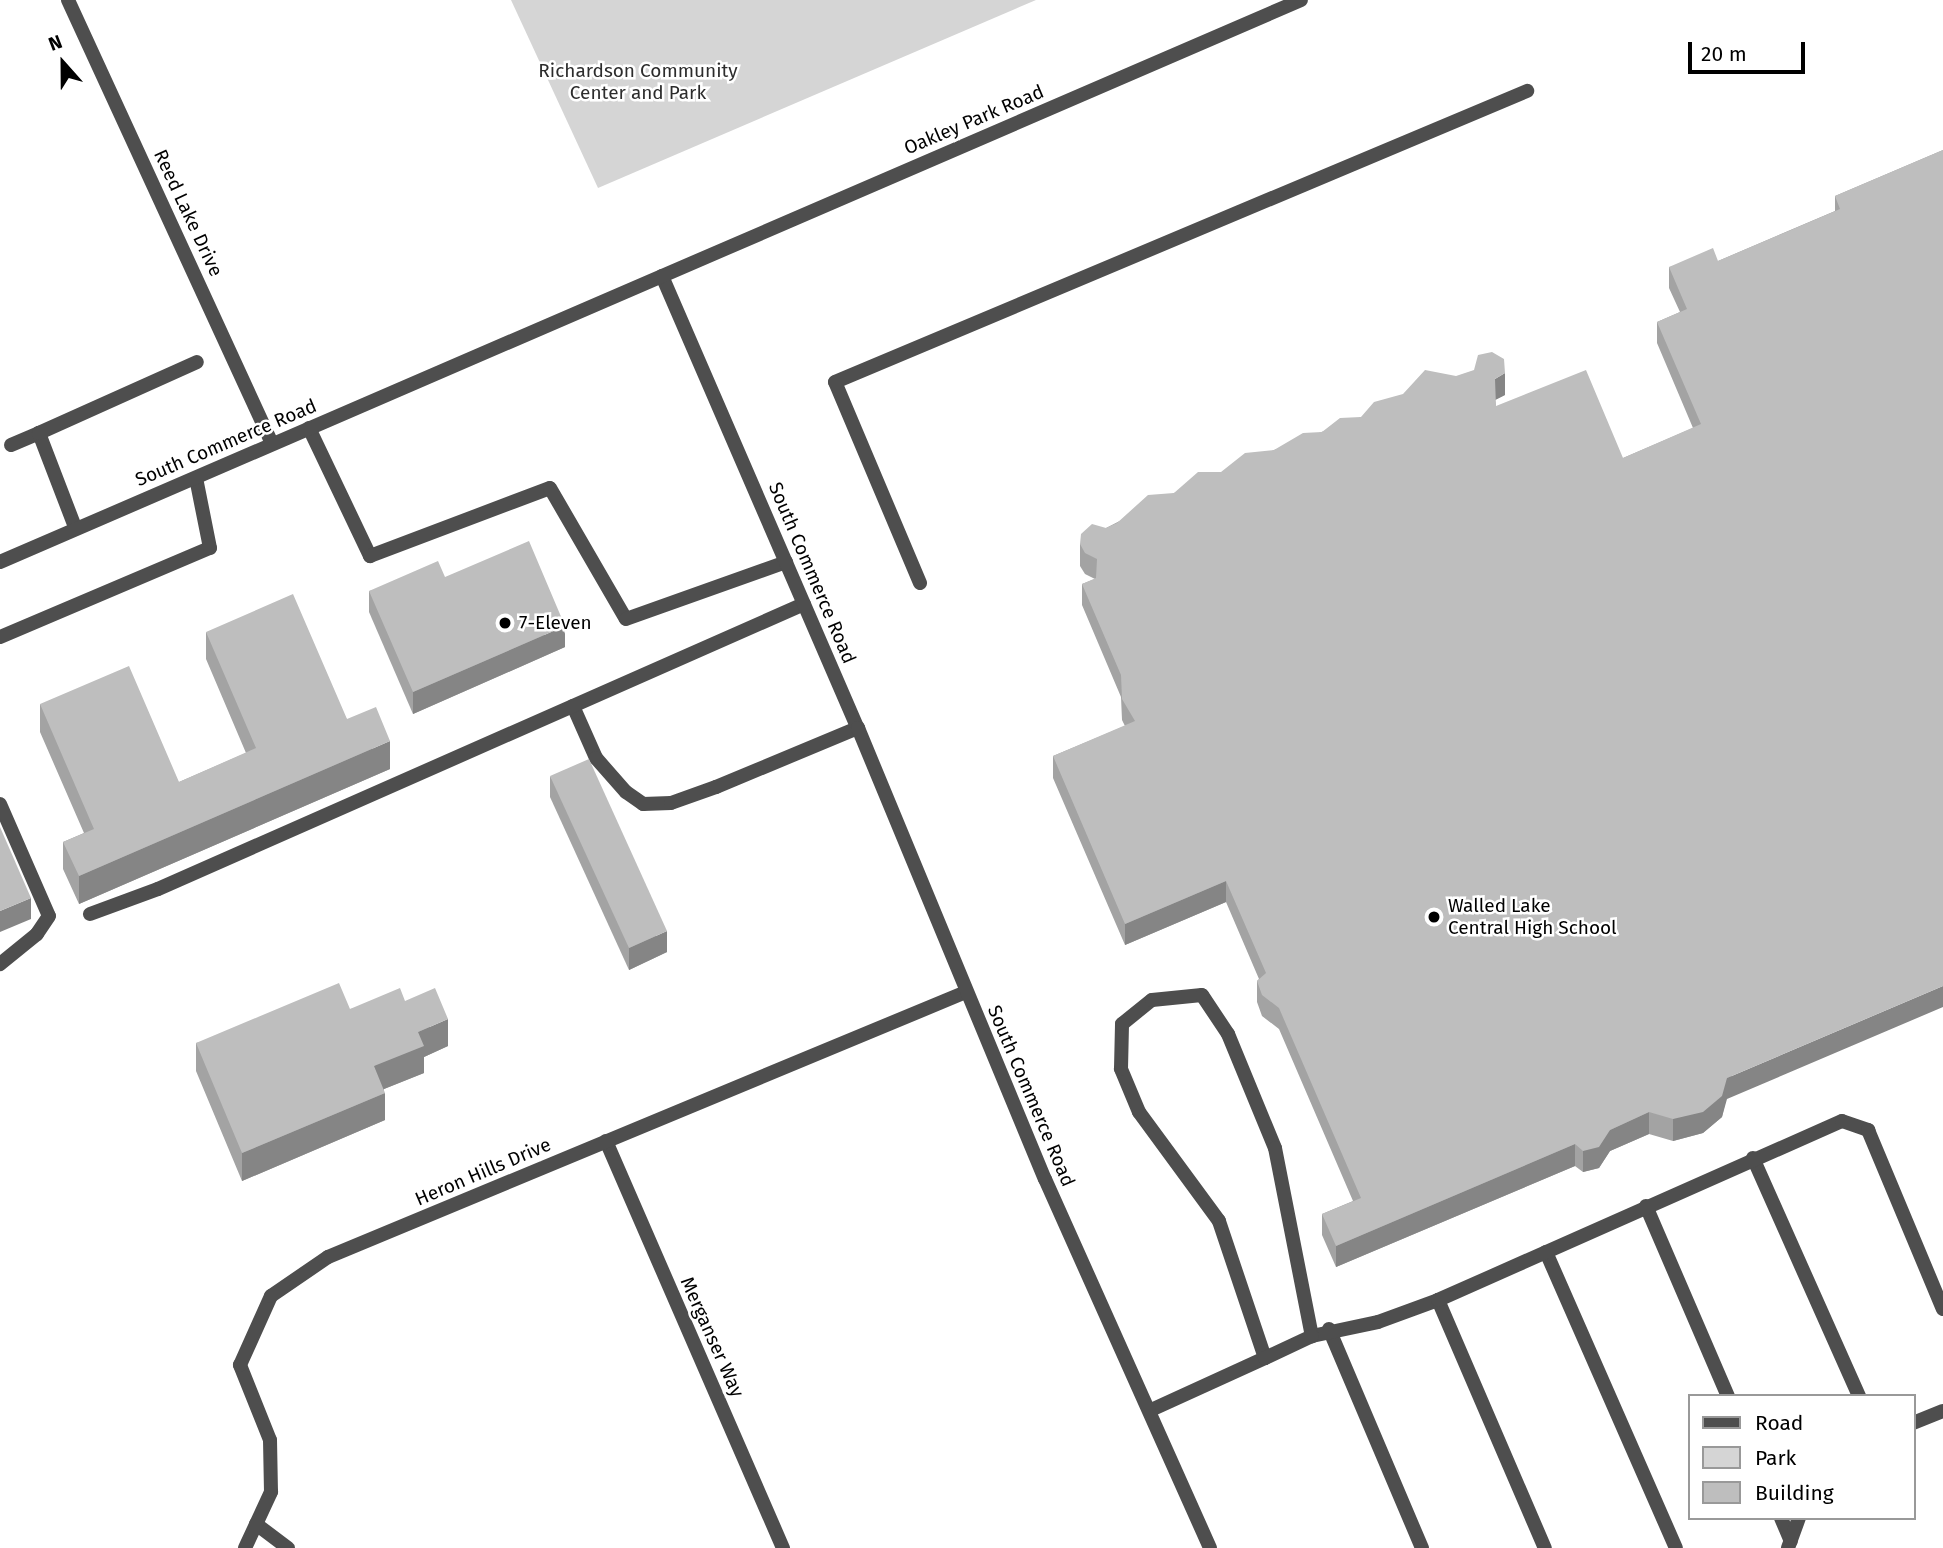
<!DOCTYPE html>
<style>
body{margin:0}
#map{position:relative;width:1943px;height:1548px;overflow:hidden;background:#fff;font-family:"Fira Sans",sans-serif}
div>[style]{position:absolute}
.green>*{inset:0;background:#d5d5d5}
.service>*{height:14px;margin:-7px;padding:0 7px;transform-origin:7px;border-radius:7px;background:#4e4e4e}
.minor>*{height:14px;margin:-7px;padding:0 7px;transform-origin:7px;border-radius:7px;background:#4e4e4e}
.tertiary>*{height:14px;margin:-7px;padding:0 7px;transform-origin:7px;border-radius:7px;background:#4e4e4e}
.wall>*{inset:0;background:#a3a3a3}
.shaded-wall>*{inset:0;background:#858585}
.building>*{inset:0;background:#bebebe}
.dots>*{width:19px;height:19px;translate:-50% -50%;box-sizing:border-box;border:4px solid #fff;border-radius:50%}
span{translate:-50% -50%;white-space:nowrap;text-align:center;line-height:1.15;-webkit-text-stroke:5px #fff;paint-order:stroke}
.park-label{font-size:19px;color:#2c2c2c}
.street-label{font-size:19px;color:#000}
.poi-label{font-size:19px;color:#000}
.left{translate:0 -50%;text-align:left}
.legend{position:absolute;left:1688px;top:1394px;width:228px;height:126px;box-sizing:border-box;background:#fff;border:2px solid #999;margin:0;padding:9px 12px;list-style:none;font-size:21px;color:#000}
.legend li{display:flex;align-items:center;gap:14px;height:35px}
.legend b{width:35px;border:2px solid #999}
.north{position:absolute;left:28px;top:28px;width:70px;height:70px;-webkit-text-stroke:5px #fff;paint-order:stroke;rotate:339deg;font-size:19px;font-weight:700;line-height:28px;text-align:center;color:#000}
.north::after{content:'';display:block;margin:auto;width:24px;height:32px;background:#000;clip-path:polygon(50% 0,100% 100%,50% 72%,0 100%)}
.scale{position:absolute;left:1688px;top:42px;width:117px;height:32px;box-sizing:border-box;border:4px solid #000;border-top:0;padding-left:9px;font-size:21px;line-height:24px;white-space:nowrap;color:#000;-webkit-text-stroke:5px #fff;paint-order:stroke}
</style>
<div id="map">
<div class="green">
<div style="clip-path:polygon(511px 0,1036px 0,598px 188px)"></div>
</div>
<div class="service">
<div style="left:309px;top:428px;width:142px;rotate:64.5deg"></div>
<div style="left:370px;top:556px;width:192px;rotate:-20.7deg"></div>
<div style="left:550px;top:488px;width:151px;rotate:59.9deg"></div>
<div style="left:626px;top:619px;width:170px;rotate:-19.6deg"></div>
<div style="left:11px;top:445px;width:30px;rotate:-23deg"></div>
<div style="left:75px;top:527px;width:101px;rotate:-111deg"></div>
<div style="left:39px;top:433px;width:173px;rotate:-24.2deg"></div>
<div style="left:920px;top:583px;width:218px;rotate:-112.9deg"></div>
<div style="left:835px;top:382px;width:751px;rotate:-22.81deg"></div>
<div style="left:0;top:637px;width:228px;rotate:-23deg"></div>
<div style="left:210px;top:548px;width:71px;rotate:-101.3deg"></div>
<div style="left:573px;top:706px;width:57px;rotate:66.1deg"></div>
<div style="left:596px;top:758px;width:45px;rotate:48.6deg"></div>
<div style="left:626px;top:792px;width:21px;rotate:35deg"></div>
<div style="left:643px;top:804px;width:28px;rotate:-2deg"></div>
<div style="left:671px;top:803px;width:48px;rotate:-19.6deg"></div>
<div style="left:716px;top:787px;width:154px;rotate:-22.6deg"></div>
<div style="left:0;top:804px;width:122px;rotate:66.4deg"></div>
<div style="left:49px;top:916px;width:22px;rotate:124deg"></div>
<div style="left:37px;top:934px;width:48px;rotate:141deg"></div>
<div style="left:90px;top:914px;width:72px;rotate:-20.2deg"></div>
<div style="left:158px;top:889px;width:706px;rotate:-23.81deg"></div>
<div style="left:1753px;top:1158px;width:261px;rotate:66deg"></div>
<div style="left:1646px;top:1206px;width:207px;rotate:66.7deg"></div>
<div style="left:1546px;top:1252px;width:323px;rotate:66.3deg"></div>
<div style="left:1438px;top:1300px;width:270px;rotate:66.7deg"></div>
<div style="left:1329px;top:1329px;width:238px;rotate:67deg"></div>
<div style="left:1312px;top:1336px;width:67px;rotate:-12deg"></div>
<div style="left:1378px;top:1322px;width:64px;rotate:-20.1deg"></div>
<div style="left:1438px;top:1300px;width:442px;rotate:-23.9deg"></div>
<div style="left:1842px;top:1121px;width:28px;rotate:19deg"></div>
<div style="left:1868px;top:1130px;width:194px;rotate:67.3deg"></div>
<div style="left:1151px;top:1410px;width:125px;rotate:-24.5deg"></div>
<div style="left:1265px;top:1358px;width:145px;rotate:-108.6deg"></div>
<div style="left:1219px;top:1221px;width:135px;rotate:-126.3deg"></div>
<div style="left:1139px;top:1112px;width:47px;rotate:-112.7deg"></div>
<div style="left:1121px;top:1069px;width:45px;rotate:-88.7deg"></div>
<div style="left:1122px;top:1024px;width:38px;rotate:-39deg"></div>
<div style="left:1152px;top:1000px;width:50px;rotate:-5.7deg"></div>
<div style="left:1202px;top:995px;width:47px;rotate:56.3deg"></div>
<div style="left:1228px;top:1034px;width:123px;rotate:67.6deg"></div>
<div style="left:1275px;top:1148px;width:192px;rotate:78.9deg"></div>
<div style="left:1312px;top:1336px;width:52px;rotate:154.9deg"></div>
<div style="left:1913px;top:1423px;width:32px;rotate:-22deg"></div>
<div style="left:1781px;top:1518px;width:25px;rotate:67deg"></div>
<div style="left:1788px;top:1548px;width:32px;rotate:-70deg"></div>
</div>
<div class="minor">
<div style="left:68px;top:0;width:488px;rotate:65.3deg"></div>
<div style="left:606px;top:1141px;width:444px;rotate:66.5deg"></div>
<div style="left:256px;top:1524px;width:40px;rotate:37deg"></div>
<div style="left:245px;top:1548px;width:62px;rotate:-65.1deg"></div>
<div style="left:271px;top:1492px;width:52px;rotate:-91.1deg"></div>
<div style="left:270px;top:1440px;width:81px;rotate:-111.8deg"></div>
<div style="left:240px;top:1365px;width:76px;rotate:-65.8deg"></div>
<div style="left:271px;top:1296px;width:69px;rotate:-34.4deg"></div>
<div style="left:328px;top:1257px;width:691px;rotate:-22.56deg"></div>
</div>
<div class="tertiary">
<div style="left:662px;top:276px;width:493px;rotate:66.6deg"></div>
<div style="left:858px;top:728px;width:488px;rotate:67.5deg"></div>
<div style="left:1045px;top:1179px;width:404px;rotate:65.9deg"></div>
<div style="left:0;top:562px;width:1417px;rotate:-23.36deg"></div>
</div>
<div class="wall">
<div style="clip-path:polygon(1943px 150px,1722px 1117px,1703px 1133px,1673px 1141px,1649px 1134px,1610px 1151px,1599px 1168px,1583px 1172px,1575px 1166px,1336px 1267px,1322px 1235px,1322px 1214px,1353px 1201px,1279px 1029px,1262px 1016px,1257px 1002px,1257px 981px,1259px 979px,1226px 902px,1125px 945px,1053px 778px,1053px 756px,1125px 726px,1122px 720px,1121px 697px,1082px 605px,1082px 584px,1095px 579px,1085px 574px,1080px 566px,1080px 544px,1106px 528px,1174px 493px,1274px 450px,1361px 417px,1505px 395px,1495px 400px,1496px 406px,1623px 458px,1693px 428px,1657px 343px,1657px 322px,1680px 312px,1669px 288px,1669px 267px,1718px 261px,1835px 211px,1835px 196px)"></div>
<div style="clip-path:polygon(445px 577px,565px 647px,413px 714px,369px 612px,369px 591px)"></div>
<div style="clip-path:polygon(206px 632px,347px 719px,390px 769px,79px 904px,63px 869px,63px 842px,84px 833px,40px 732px,40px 704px,179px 782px,246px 753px,206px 659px)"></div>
<div style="clip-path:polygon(550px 776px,667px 952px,629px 970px,550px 797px)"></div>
<div style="clip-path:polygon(405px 1001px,448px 1046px,424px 1057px,424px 1073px,384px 1089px,385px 1120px,242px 1181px,196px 1071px,196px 1043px,350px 1009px)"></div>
</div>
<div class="shaded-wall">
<div style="clip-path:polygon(1505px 373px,1505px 395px,1495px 400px,1495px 379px)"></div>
<div style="clip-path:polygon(565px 626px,565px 647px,413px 714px,413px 692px)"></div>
<div style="clip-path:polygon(390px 741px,390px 769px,79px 904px,79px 876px)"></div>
<div style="clip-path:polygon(1226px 881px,1226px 902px,1125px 945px,1125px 924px)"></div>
<div style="clip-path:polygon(31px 898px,31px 919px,0 932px,0 911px)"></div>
<div style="clip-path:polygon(667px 931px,667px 952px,629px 970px,629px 948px)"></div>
<div style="clip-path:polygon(1943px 986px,1943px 1007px,1727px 1099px,1722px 1117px,1703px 1133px,1673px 1141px,1673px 1119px,1727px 1078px)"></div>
<div style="clip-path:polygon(448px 1019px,448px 1046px,424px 1057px,424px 1073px,374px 1093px,374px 1066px,418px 1032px)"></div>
<div style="clip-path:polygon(385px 1093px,385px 1120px,242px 1181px,242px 1153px)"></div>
<div style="clip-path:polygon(1649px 1112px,1649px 1134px,1610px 1151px,1599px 1168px,1583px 1172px,1583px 1151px,1610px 1130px)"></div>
<div style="clip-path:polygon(1575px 1144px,1575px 1166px,1336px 1267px,1336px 1246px)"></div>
</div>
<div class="building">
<div style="clip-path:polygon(1943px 150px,1943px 986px,1727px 1078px,1722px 1096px,1703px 1112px,1673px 1119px,1649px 1112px,1610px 1130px,1599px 1147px,1583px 1151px,1575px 1144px,1336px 1246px,1322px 1214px,1361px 1198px,1279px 1008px,1262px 995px,1257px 981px,1266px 973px,1226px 881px,1125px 924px,1053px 756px,1135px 721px,1122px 699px,1121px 675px,1082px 584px,1096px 578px,1097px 559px,1085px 553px,1080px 544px,1081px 534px,1092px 524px,1106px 528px,1117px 523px,1148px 495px,1174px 493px,1198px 472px,1221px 472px,1245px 453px,1274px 450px,1303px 433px,1322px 432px,1340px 418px,1361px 417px,1374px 402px,1403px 394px,1425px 370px,1456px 376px,1474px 370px,1478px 355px,1492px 352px,1504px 359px,1505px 373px,1495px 379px,1496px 406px,1586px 370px,1623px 458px,1701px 424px,1657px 322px,1687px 309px,1669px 267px,1713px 248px,1718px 261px,1840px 209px,1835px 196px)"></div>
<div style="clip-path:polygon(529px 541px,565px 626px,413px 692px,369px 591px,438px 561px,445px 577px)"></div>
<div style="clip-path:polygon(293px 594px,347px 719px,376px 707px,390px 741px,79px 876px,63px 842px,94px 829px,40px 704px,129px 666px,179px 782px,256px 748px,206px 632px)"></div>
<div style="clip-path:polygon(589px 759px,667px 931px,629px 948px,550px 776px)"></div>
<div style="clip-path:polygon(0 827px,31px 898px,0 911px)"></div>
<div style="clip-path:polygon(339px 983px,350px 1009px,400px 988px,405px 1001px,435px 988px,448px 1019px,418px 1032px,424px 1046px,374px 1066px,385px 1093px,242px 1153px,196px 1043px)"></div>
</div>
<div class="dots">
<div style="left:505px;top:623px;background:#000"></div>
<div style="left:1434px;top:917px;background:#000"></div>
</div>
<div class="park-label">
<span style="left:638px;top:82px">Richardson Community<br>Center and Park</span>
</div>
<div class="street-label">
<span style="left:974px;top:120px;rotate:-23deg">Oakley Park Road</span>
<span style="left:188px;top:213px;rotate:65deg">Reed Lake Drive</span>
<span style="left:226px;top:443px;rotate:-23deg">South Commerce Road</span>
<span style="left:812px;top:573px;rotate:67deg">South Commerce Road</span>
<span style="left:1031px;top:1096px;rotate:67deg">South Commerce Road</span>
<span style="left:483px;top:1172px;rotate:-23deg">Heron Hills Drive</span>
<span style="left:712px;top:1337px;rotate:66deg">Merganser Way</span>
</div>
<div class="poi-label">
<span class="left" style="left:519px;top:623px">7-Eleven</span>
<span class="left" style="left:1448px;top:917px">Walled Lake<br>Central High School</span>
</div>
<ul class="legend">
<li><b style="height:9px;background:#4e4e4e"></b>Road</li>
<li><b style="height:19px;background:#d5d5d5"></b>Park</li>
<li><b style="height:19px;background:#bebebe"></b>Building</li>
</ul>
<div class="north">N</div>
<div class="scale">20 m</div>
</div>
